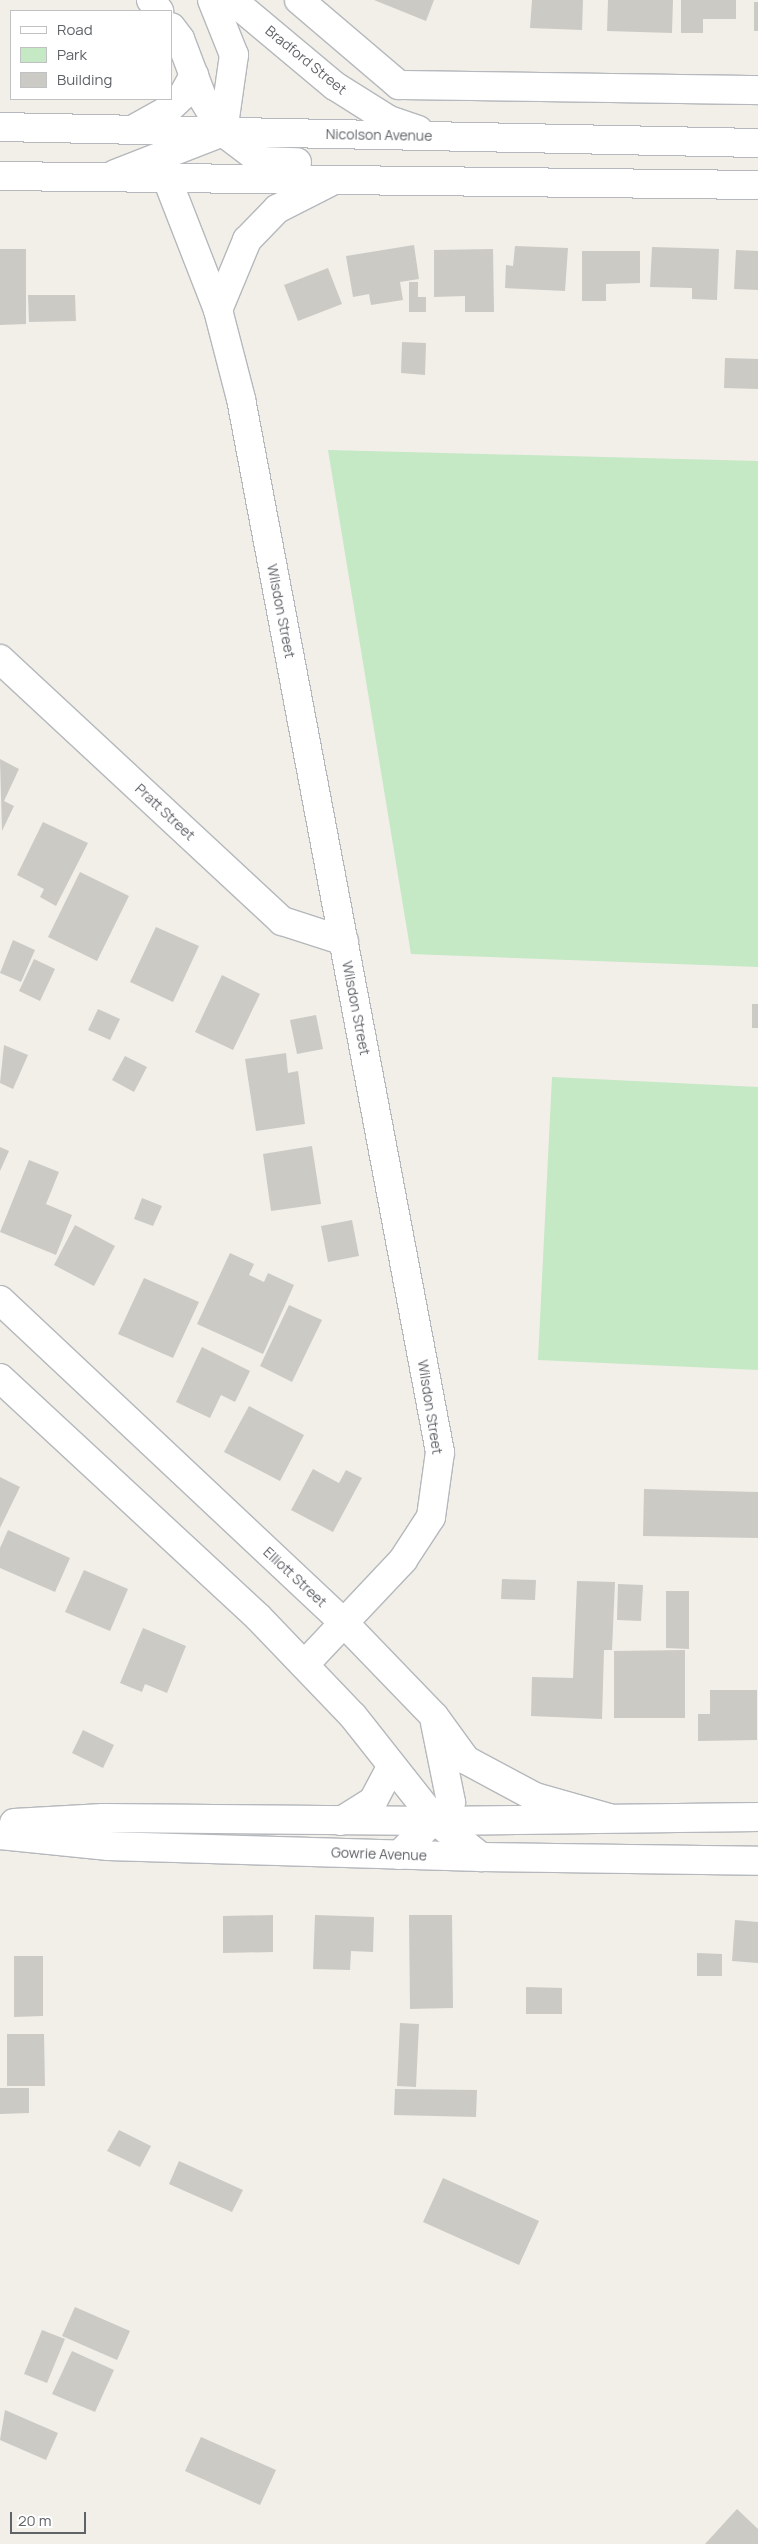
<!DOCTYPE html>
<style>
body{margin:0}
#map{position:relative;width:758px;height:2544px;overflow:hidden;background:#f1efe8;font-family:Manrope,sans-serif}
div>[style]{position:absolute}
.green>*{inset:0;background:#c5e8c5}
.building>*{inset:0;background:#cccac5}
.roads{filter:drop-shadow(1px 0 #b5b8bc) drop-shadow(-1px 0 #b5b8bc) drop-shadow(0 1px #b5b8bc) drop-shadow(0 -1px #b5b8bc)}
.street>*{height:28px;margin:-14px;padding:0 14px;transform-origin:14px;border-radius:14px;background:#fff}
.secondary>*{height:28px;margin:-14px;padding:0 14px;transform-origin:14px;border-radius:14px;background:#fff}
span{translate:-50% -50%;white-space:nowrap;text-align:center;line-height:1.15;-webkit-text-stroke:4.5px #fff;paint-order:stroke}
.street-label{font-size:14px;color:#5f6368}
.legend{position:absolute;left:10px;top:10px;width:162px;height:90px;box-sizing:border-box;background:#fff;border:1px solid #bfc1c3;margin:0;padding:6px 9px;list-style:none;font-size:15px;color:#5f6368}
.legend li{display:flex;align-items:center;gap:10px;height:25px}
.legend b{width:25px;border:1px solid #bfc1c3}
.scale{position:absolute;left:10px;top:2512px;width:76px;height:22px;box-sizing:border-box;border:2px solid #5f6368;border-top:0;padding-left:6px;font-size:15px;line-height:18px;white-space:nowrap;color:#5f6368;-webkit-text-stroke:4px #fff;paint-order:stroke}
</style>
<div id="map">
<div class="green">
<div style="clip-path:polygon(328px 450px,758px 461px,758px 967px,411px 954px)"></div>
<div style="clip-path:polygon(552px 1077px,758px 1087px,758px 1370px,538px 1360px)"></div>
</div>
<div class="building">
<div style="clip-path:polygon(374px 0,434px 0,426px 21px)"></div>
<div style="clip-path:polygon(532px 0,583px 0,582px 30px,530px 28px)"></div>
<div style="clip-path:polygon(608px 0,673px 0,672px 33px,607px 31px)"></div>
<div style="clip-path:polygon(681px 0,736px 0,736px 19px,703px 19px,703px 33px,681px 33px)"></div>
<div style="clip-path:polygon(754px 2px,758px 2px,758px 31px,754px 31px)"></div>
<div style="clip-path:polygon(414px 245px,419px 279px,400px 282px,403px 300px,371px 305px,369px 294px,353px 297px,346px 256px)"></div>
<div style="clip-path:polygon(515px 246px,568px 248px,565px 291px,505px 288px,506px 265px,513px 266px)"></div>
<div style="clip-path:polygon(652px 247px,719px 249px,717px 300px,692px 299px,692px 288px,650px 287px)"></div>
<div style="clip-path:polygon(0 249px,26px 249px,26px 324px,0 325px)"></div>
<div style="clip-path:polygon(493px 249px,494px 312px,465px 312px,465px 296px,434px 297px,434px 250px)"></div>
<div style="clip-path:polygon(736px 250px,758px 251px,758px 290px,734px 289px)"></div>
<div style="clip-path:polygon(582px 251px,640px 251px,640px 283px,606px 284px,606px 301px,582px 301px)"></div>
<div style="clip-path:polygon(328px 268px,342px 304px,298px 321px,284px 285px)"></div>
<div style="clip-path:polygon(409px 282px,418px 282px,418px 297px,426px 297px,426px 312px,409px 312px)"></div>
<div style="clip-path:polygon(28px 295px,75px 295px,76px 321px,29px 322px)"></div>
<div style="clip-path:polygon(402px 342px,426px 343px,425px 375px,401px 373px)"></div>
<div style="clip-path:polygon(725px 358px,758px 359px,758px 389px,724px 388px)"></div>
<div style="clip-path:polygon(0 759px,19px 769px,4px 801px,14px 806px,2px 831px)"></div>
<div style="clip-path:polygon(43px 822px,88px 843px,56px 906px,40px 897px,44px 889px,17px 875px)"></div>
<div style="clip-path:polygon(80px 872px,129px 896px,97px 961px,48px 937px)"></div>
<div style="clip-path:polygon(156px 927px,199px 946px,173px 1002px,130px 982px)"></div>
<div style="clip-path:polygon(13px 940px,35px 950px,21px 982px,0 973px)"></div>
<div style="clip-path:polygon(34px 959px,55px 969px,40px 1001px,19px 991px)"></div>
<div style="clip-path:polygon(222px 975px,260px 994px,233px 1050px,195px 1032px)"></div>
<div style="clip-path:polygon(752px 1004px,758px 1004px,758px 1028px,752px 1028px)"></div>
<div style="clip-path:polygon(98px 1009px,120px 1019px,110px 1040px,88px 1030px)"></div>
<div style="clip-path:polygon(316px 1015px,323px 1049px,297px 1054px,290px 1020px)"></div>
<div style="clip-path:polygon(4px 1045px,28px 1055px,13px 1089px,0 1083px)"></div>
<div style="clip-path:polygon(286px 1053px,288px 1073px,298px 1071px,305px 1124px,256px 1131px,245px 1059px)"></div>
<div style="clip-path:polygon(125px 1056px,147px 1067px,134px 1092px,112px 1080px)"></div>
<div style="clip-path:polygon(312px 1146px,321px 1204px,271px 1211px,263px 1154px)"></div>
<div style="clip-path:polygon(0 1147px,9px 1151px,0 1171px)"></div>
<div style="clip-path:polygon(29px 1160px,59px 1172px,46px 1204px,72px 1215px,56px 1255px,0 1232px)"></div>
<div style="clip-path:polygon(142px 1198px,162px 1206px,153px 1226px,134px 1219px)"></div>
<div style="clip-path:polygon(352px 1220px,359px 1256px,328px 1262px,321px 1226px)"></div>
<div style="clip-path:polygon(75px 1225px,115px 1246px,94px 1286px,54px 1265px)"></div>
<div style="clip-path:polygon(230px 1253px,254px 1264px,249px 1275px,264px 1282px,268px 1273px,294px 1285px,263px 1354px,197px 1324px)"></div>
<div style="clip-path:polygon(144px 1278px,199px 1302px,173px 1358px,118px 1334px)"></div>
<div style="clip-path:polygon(289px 1305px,322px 1320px,292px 1382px,260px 1366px)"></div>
<div style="clip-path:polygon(202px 1347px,250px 1371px,235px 1402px,221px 1395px,210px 1418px,176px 1402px)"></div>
<div style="clip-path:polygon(249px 1406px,304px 1435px,280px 1481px,224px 1452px)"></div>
<div style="clip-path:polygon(313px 1469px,339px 1483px,346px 1470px,362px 1478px,333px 1532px,291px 1510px)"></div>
<div style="clip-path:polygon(0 1477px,20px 1487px,0 1528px)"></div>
<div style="clip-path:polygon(644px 1489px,758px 1492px,758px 1538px,643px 1536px)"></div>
<div style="clip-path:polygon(8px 1530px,70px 1558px,55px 1592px,0 1568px,0 1548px)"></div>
<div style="clip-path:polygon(84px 1570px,128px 1589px,110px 1631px,65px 1612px)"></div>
<div style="clip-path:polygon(502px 1579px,536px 1580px,535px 1600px,501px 1599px)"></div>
<div style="clip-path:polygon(577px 1581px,615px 1582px,612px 1650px,604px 1650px,602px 1719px,531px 1716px,532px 1677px,573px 1678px)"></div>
<div style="clip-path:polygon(618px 1584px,643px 1585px,641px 1621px,617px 1620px)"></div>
<div style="clip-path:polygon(666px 1591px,689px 1591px,689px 1649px,666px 1648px)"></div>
<div style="clip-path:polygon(143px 1628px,186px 1646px,167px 1693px,145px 1684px,142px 1692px,120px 1683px)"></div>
<div style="clip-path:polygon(685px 1650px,685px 1718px,614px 1718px,614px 1651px)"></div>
<div style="clip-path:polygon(710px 1690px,757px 1690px,757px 1740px,698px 1741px,698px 1714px,710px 1714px)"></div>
<div style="clip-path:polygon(83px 1730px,114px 1745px,103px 1768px,72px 1753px)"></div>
<div style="clip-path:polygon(273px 1915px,273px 1952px,223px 1953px,223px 1916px)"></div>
<div style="clip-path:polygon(315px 1915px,374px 1917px,373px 1952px,351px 1951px,350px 1970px,313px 1969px)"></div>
<div style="clip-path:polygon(409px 1915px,452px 1915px,453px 2008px,410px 2009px)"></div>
<div style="clip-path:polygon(735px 1920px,758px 1922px,758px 1963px,732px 1961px)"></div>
<div style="clip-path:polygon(697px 1953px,722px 1954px,722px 1976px,697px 1976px)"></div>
<div style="clip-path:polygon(14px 1956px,43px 1956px,43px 2016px,14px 2017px)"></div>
<div style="clip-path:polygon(526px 1987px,562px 1988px,562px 2014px,526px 2014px)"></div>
<div style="clip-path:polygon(400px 2023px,419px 2024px,416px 2087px,397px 2086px)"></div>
<div style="clip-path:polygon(7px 2034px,44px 2034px,45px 2086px,7px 2086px)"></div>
<div style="clip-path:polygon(0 2088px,29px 2088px,29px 2113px,0 2114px)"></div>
<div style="clip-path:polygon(395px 2089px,477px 2090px,476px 2117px,394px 2115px)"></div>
<div style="clip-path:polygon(119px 2130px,151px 2146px,140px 2167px,107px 2151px)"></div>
<div style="clip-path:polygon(179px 2161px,243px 2190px,232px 2212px,169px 2184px)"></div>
<div style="clip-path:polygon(443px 2178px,539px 2221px,519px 2265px,423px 2222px)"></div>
<div style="clip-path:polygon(75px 2307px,130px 2331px,117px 2360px,62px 2336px)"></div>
<div style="clip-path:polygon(42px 2330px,65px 2339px,47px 2383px,24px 2374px)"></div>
<div style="clip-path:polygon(72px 2351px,114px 2370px,95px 2412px,52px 2394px)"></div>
<div style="clip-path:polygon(5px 2410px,58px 2433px,46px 2460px,0 2440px)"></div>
<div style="clip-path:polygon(201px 2437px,276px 2470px,260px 2505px,185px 2471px)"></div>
<div style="clip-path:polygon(737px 2509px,758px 2529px,758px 2544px,705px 2544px)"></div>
</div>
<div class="roads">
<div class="street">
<div style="left:299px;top:0;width:131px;rotate:40.4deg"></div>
<div style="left:399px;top:85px;width:359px;rotate:0.8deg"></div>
<div style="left:218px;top:310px;width:92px;rotate:75.5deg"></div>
<div style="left:241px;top:399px;width:1072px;rotate:79.3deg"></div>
<div style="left:440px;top:1452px;width:66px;rotate:97.9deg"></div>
<div style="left:431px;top:1517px;width:51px;rotate:123.1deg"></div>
<div style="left:403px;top:1560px;width:144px;rotate:133.3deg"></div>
<div style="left:0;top:659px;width:385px;rotate:42.9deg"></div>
<div style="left:282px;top:921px;width:65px;rotate:17.9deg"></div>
<div style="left:14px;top:1823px;width:89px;rotate:-3.2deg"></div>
<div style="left:103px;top:1818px;width:333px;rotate:0.5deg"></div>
<div style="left:0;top:1835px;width:109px;rotate:5.8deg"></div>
<div style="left:108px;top:1846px;width:373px;rotate:1.7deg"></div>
</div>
<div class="secondary">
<div style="left:151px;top:0;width:14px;rotate:54deg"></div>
<div style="left:232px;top:0;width:134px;rotate:39.9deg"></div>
<div style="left:335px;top:86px;width:64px;rotate:32.2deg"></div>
<div style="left:389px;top:120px;width:31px;rotate:19deg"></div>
<div style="left:171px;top:27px;width:15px;rotate:53deg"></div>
<div style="left:180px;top:39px;width:62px;rotate:69.2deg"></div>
<div style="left:202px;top:97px;width:41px;rotate:59deg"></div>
<div style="left:223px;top:132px;width:48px;rotate:37.3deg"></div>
<div style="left:261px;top:161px;width:36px;rotate:2deg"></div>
<div style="left:0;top:127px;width:758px;rotate:1.21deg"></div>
<div style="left:132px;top:130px;width:38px;rotate:-29deg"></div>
<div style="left:165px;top:112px;width:25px;rotate:-43deg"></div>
<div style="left:183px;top:95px;width:23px;rotate:-61deg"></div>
<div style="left:115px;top:174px;width:116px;rotate:-21.3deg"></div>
<div style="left:223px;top:132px;width:78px;rotate:-81.9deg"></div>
<div style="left:234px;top:55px;width:59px;rotate:-111.8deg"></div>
<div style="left:0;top:176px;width:758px;rotate:0.68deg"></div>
<div style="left:167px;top:179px;width:141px;rotate:68.7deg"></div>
<div style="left:218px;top:310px;width:76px;rotate:-67.5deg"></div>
<div style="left:247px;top:240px;width:43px;rotate:-45.9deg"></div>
<div style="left:277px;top:209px;width:59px;rotate:-27deg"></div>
<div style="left:0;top:1300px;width:475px;rotate:43.2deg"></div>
<div style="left:346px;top:1625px;width:127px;rotate:46deg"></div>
<div style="left:434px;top:1716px;width:54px;rotate:54deg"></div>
<div style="left:466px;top:1760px;width:78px;rotate:28.2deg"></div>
<div style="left:535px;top:1797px;width:77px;rotate:15.8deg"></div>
<div style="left:0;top:1378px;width:352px;rotate:42.8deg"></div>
<div style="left:258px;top:1617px;width:137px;rotate:46.2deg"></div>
<div style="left:353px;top:1716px;width:134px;rotate:51.7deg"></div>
<div style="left:436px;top:1821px;width:58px;rotate:38.7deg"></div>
<div style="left:481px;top:1857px;width:277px;rotate:0.8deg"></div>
<div style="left:341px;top:1821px;width:38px;rotate:-32deg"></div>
<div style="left:373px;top:1801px;width:38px;rotate:-62deg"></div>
<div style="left:436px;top:1821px;width:322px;rotate:-0.7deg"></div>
<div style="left:399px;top:1855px;width:74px;rotate:-45.5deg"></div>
<div style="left:451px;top:1802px;width:81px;rotate:-101.4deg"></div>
</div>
</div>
<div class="street-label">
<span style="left:306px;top:60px;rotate:39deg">Bradford Street</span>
<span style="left:379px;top:135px;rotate:1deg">Nicolson Avenue</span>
<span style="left:281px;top:611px;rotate:79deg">Wilsdon Street</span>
<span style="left:165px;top:812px;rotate:43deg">Pratt Street</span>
<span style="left:356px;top:1008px;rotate:79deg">Wilsdon Street</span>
<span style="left:430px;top:1407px;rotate:81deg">Wilsdon Street</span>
<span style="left:295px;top:1577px;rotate:43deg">Elliott Street</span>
<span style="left:379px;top:1854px;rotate:2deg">Gowrie Avenue</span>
</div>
<ul class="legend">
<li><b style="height:6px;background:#fff"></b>Road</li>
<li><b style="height:14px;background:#c5e8c5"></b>Park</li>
<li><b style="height:14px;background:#cccac5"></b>Building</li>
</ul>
<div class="scale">20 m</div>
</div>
